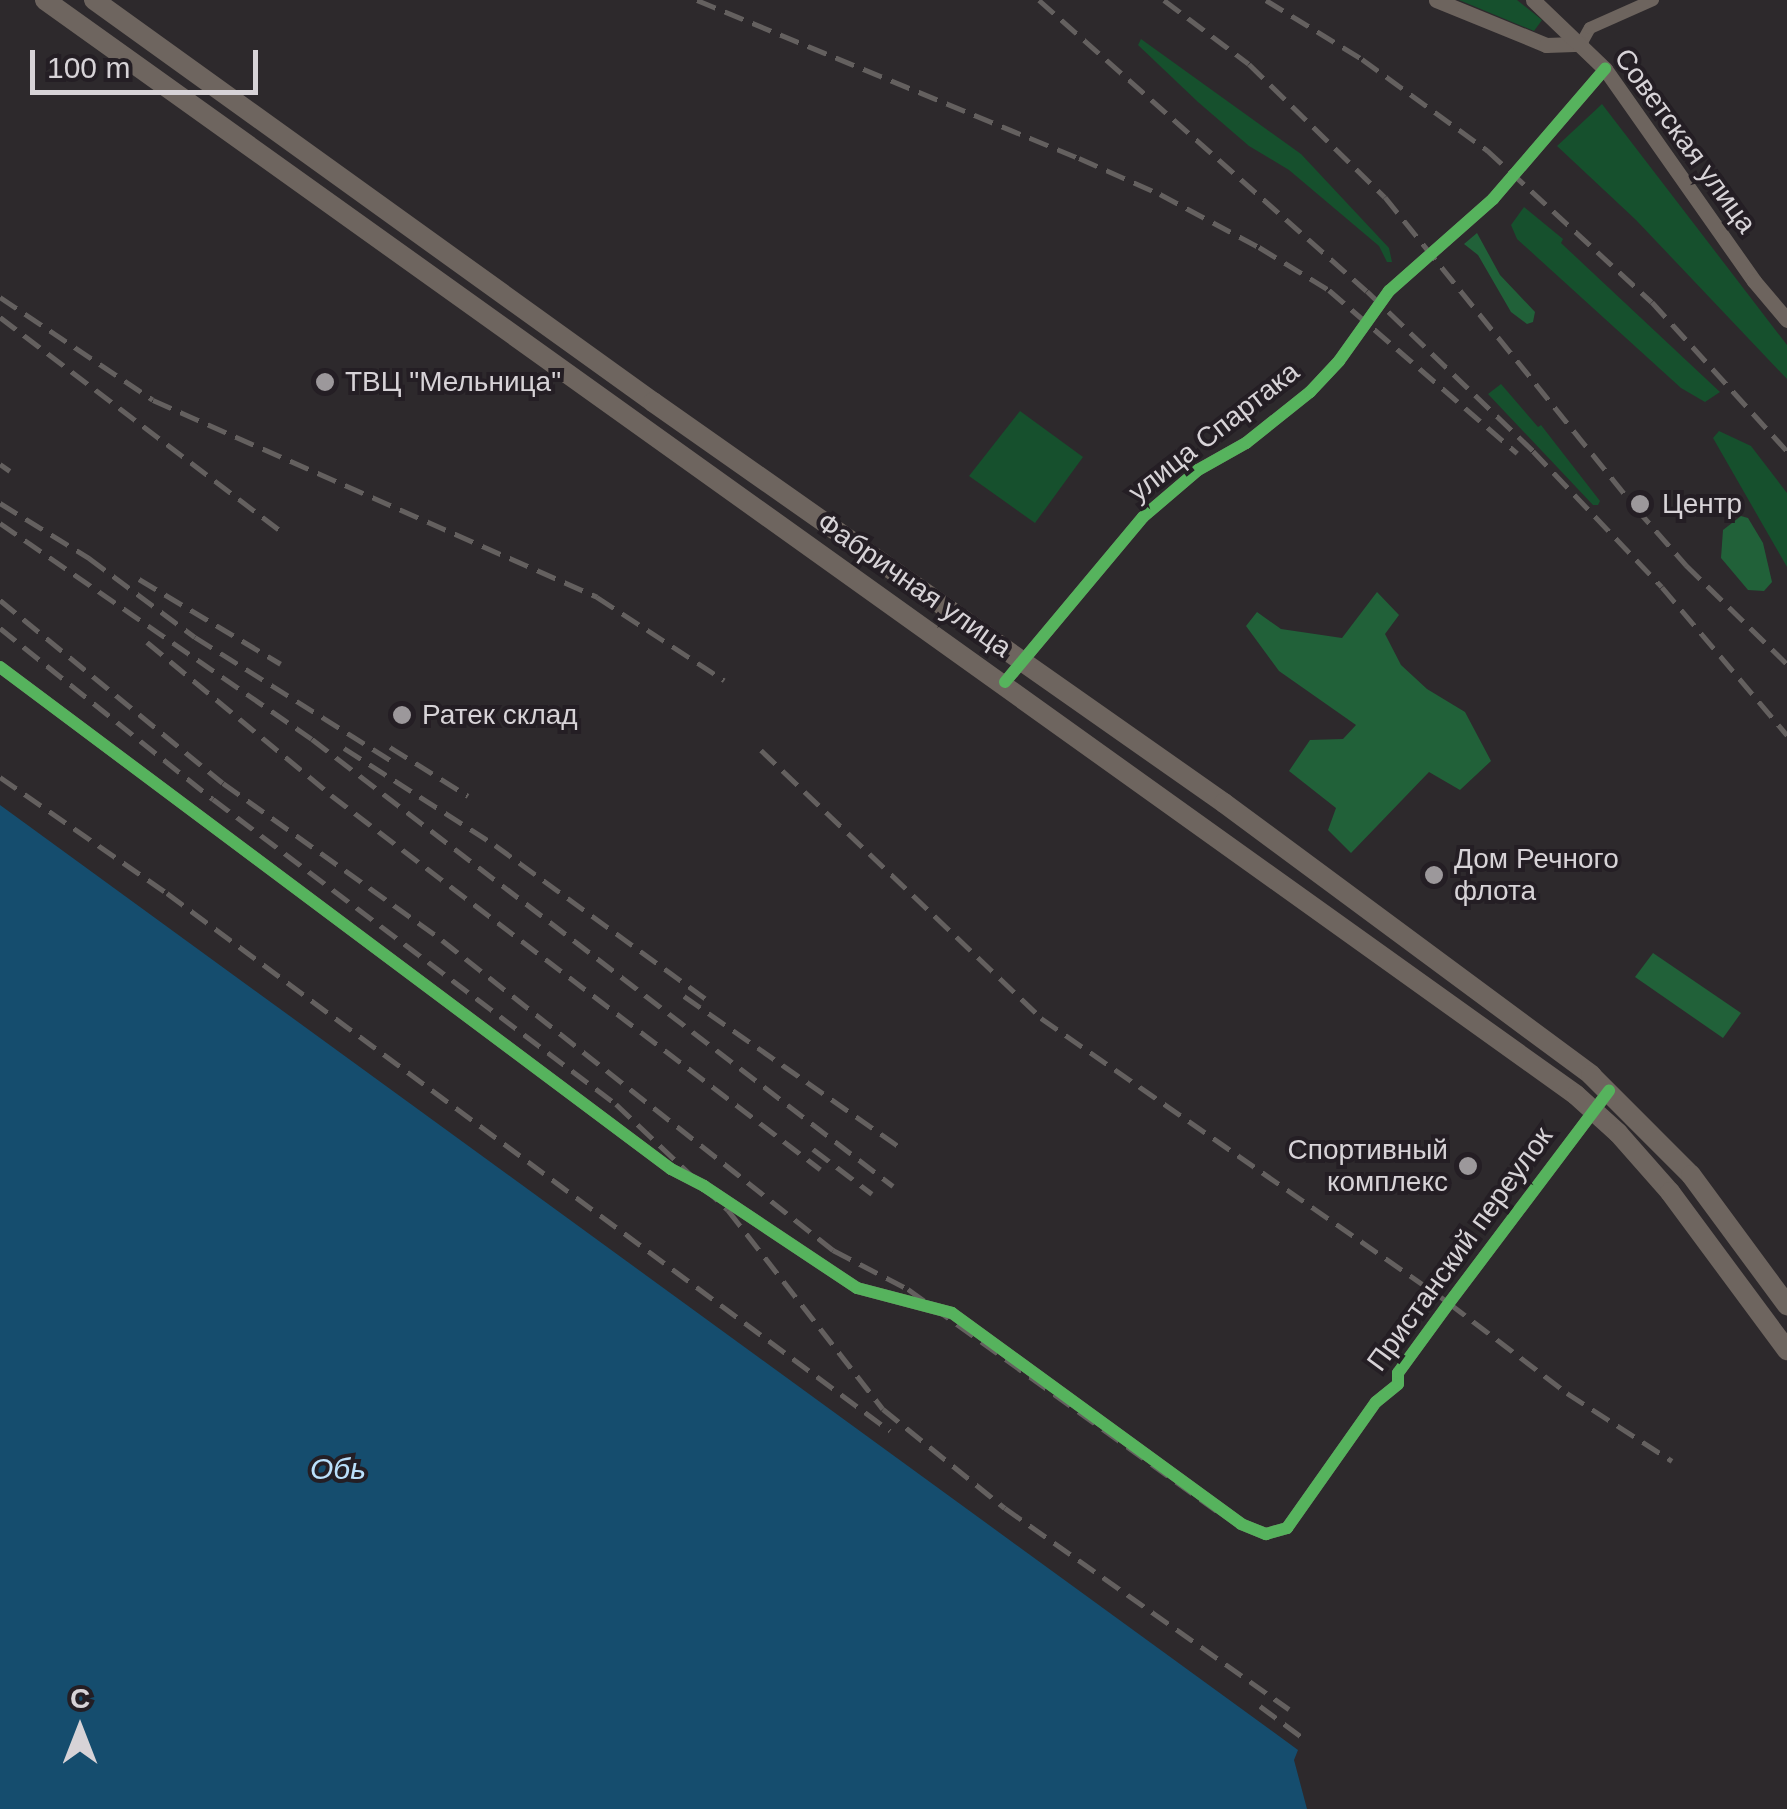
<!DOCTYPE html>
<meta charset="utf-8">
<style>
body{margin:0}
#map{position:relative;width:1787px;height:1809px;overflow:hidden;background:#2d292c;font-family:Arial,sans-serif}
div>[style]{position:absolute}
.green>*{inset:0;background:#16502d}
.forest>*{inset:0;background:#216139}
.water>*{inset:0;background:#154d6e}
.minor>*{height:12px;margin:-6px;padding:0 6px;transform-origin:6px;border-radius:6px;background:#6d645e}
.tertiary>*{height:15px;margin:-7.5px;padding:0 7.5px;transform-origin:7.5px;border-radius:7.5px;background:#6d645e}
.primary>*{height:20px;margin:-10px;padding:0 10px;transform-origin:10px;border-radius:10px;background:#6e655f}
.rail>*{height:5px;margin-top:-2.5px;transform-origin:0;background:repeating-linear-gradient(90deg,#64605f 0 20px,transparent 0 30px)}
.cycleway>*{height:12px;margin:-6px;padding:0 6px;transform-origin:6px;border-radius:6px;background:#56b35d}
.dots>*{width:28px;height:28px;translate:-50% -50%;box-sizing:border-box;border:5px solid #241e24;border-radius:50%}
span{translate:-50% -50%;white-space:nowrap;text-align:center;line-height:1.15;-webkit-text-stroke:8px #241e24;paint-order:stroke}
.street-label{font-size:28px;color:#d7d3d7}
.poi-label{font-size:28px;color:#d7d3d7}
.left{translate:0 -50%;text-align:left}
.right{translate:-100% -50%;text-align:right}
.water-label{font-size:30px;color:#bae0fb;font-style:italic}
.north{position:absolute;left:30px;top:1679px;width:100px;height:100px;-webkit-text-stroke:8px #241e24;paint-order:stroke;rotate:0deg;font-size:28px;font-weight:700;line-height:40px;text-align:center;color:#d7d3d7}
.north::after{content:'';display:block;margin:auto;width:35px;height:45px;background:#d7d3d7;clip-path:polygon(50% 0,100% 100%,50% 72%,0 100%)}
.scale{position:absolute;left:30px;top:50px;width:228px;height:45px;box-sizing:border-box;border:5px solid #d7d3d7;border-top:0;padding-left:12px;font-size:30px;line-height:35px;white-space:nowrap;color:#d7d3d7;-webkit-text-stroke:8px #241e24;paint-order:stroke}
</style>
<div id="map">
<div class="green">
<div style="clip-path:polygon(1459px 0,1517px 0,1542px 20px,1534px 31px)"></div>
<div style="clip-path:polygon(1141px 39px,1301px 154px,1389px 248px,1392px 262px,1387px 262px,1379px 246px,1289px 170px,1249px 146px,1198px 102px,1138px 45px)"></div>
<div style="clip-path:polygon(1602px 104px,1787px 345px,1787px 379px,1636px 220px,1557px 146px)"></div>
<div style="clip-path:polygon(1524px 207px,1563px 239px,1561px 243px,1720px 392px,1705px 402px,1681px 388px,1517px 239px,1511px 225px)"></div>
<div style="clip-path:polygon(1501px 384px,1538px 427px,1541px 425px,1600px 501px,1598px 505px,1593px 505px,1488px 394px)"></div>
<div style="clip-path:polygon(1020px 411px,1083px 457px,1035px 523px,969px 476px)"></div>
<div style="clip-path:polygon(1719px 431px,1751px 446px,1787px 493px,1787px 567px,1713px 438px)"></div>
</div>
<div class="forest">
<div style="clip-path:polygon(1477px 233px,1500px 275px,1535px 312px,1533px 322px,1527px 324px,1511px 312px,1478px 255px,1464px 244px)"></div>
<div style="clip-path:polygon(1741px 516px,1748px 518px,1763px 543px,1772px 582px,1764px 591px,1748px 590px,1721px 558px,1723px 530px)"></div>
<div style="clip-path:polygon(1377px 592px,1399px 615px,1385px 634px,1401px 665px,1427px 689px,1465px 712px,1491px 761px,1460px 790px,1429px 772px,1351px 853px,1328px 830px,1336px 808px,1289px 771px,1310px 740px,1343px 739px,1356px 725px,1279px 671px,1246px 626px,1257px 612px,1281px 629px,1342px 638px)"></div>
<div style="clip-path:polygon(1653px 953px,1741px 1013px,1723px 1038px,1635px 977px)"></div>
</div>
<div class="water">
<div style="clip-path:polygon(0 805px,1298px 1750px,1294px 1760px,1307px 1809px,0 1809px)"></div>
</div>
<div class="minor">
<div style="left:1581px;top:44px;width:18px;rotate:-61deg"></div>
<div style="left:1590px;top:28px;width:69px;rotate:-24deg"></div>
<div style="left:0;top:667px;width:838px;rotate:36.8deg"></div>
<div style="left:671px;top:1169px;width:37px;rotate:27deg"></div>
<div style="left:704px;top:1186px;width:184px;rotate:33.7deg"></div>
<div style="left:857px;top:1288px;width:98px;rotate:14.7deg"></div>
<div style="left:952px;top:1313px;width:358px;rotate:36.1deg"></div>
<div style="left:1241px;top:1524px;width:27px;rotate:22deg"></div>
<div style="left:1266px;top:1534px;width:22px;rotate:-16deg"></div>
<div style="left:1287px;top:1528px;width:154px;rotate:-54.8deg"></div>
<div style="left:1376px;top:1402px;width:28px;rotate:-39deg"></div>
<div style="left:1398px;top:1384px;width:11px;rotate:-90deg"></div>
<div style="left:1398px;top:1373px;width:87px;rotate:-53.9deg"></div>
<div style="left:1449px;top:1303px;width:266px;rotate:-53deg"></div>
<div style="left:1005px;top:682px;width:215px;rotate:-50.1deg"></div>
<div style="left:1143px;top:517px;width:72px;rotate:-40.5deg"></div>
<div style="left:1198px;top:470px;width:55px;rotate:-29.4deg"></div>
<div style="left:1246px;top:443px;width:82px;rotate:-38.6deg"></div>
<div style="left:1310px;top:392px;width:42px;rotate:-46.9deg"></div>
<div style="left:1339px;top:361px;width:86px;rotate:-54.5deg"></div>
<div style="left:1389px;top:291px;width:139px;rotate:-41.5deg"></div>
<div style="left:1493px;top:199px;width:172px;rotate:-49.3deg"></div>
</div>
<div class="tertiary">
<div style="left:1436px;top:0;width:119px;rotate:22.2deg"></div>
<div style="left:1546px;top:45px;width:35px;rotate:-2deg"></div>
<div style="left:1533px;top:0;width:100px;rotate:43.8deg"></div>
<div style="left:1605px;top:69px;width:259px;rotate:54.9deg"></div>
<div style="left:1754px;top:281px;width:51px;rotate:49.8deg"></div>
</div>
<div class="primary">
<div style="left:45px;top:0;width:1882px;rotate:35.57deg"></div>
<div style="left:1576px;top:1095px;width:57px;rotate:42.1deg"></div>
<div style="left:1618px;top:1133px;width:79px;rotate:48.6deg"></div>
<div style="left:1670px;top:1192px;width:197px;rotate:53.5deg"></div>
<div style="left:94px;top:0;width:689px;rotate:35.72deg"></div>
<div style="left:653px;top:402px;width:698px;rotate:35.08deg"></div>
<div style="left:1224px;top:803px;width:457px;rotate:36.5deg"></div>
<div style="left:1591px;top:1075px;width:141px;rotate:45deg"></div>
<div style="left:1691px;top:1175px;width:162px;rotate:53.6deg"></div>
</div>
<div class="rail">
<div style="left:697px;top:0;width:413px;rotate:22.5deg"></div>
<div style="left:1079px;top:158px;width:89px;rotate:24deg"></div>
<div style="left:1160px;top:194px;width:112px;rotate:28.2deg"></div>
<div style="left:1259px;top:247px;width:82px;rotate:31.6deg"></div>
<div style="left:1329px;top:290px;width:249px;rotate:40.9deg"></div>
<div style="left:1039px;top:0;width:438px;rotate:41.6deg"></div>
<div style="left:1367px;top:291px;width:231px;rotate:43.9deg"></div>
<div style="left:1533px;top:451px;width:187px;rotate:46.5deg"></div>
<div style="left:1662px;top:587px;width:194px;rotate:49.8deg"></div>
<div style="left:1164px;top:0;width:106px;rotate:37deg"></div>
<div style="left:1249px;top:64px;width:190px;rotate:44.4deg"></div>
<div style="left:1385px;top:197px;width:400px;rotate:51.1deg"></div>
<div style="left:1636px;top:508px;width:76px;rotate:48.7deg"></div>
<div style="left:1686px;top:565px;width:141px;rotate:44.4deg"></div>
<div style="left:1266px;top:0;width:113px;rotate:31.6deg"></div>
<div style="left:1362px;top:59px;width:155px;rotate:36.1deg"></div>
<div style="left:1487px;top:150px;width:224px;rotate:42.7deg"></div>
<div style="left:1652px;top:302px;width:201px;rotate:47.8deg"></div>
<div style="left:0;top:297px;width:184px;rotate:33.9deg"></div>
<div style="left:153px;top:400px;width:486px;rotate:23.9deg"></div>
<div style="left:597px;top:597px;width:152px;rotate:33.2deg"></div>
<div style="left:0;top:317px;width:353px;rotate:37.3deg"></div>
<div style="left:0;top:464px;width:12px;rotate:35deg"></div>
<div style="left:0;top:503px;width:105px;rotate:31.7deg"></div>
<div style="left:89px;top:558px;width:132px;rotate:36.7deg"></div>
<div style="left:195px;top:637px;width:239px;rotate:32.2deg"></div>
<div style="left:0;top:523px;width:379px;rotate:34.7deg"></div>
<div style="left:312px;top:739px;width:733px;rotate:37.57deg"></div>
<div style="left:139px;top:579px;width:165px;rotate:30.9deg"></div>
<div style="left:0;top:600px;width:288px;rotate:39.4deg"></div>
<div style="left:223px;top:783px;width:269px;rotate:35.6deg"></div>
<div style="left:442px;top:940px;width:499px;rotate:38.4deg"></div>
<div style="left:833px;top:1250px;width:85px;rotate:27.5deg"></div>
<div style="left:908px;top:1289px;width:389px;rotate:35.7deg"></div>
<div style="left:0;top:628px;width:273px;rotate:38.8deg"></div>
<div style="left:213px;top:799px;width:505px;rotate:37.12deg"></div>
<div style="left:616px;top:1104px;width:154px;rotate:43.4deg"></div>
<div style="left:728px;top:1210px;width:252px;rotate:52.1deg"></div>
<div style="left:883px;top:1409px;width:157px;rotate:39.1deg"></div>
<div style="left:1005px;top:1508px;width:348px;rotate:35.3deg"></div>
<div style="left:147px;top:642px;width:239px;rotate:39.7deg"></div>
<div style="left:331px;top:795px;width:616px;rotate:37.41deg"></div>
<div style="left:390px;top:747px;width:92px;rotate:32.1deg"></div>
<div style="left:344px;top:748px;width:179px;rotate:32.7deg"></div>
<div style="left:495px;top:845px;width:260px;rotate:36.1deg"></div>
<div style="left:761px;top:750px;width:388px;rotate:43.7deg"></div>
<div style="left:1041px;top:1018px;width:498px;rotate:34.9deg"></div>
<div style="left:1449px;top:1303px;width:148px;rotate:37.3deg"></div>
<div style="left:1567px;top:1393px;width:125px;rotate:32.9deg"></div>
<div style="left:0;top:777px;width:203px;rotate:34.8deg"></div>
<div style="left:167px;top:893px;width:901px;rotate:36.65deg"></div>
<div style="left:684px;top:996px;width:265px;rotate:35deg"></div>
<div style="left:813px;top:1149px;width:74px;rotate:37.3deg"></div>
<div style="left:1260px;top:1706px;width:57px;rotate:36.5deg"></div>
</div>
<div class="cycleway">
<div style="left:0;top:667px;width:838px;rotate:36.8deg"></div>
<div style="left:671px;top:1169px;width:37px;rotate:27deg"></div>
<div style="left:704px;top:1186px;width:184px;rotate:33.7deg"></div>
<div style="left:857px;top:1288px;width:98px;rotate:14.7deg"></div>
<div style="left:952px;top:1313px;width:358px;rotate:36.1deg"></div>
<div style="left:1241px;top:1524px;width:27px;rotate:22deg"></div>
<div style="left:1266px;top:1534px;width:22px;rotate:-16deg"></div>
<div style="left:1287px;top:1528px;width:154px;rotate:-54.8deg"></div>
<div style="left:1376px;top:1402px;width:28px;rotate:-39deg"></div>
<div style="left:1398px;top:1384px;width:11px;rotate:-90deg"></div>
<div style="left:1398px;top:1373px;width:87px;rotate:-53.9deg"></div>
<div style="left:1449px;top:1303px;width:266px;rotate:-53deg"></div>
<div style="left:1005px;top:682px;width:215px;rotate:-50.1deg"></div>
<div style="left:1143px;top:517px;width:72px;rotate:-40.5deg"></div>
<div style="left:1198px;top:470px;width:55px;rotate:-29.4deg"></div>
<div style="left:1246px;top:443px;width:82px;rotate:-38.6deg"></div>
<div style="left:1310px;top:392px;width:42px;rotate:-46.9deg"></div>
<div style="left:1339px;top:361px;width:86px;rotate:-54.5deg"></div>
<div style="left:1389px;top:291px;width:139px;rotate:-41.5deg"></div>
<div style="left:1493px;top:199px;width:172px;rotate:-49.3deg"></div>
</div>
<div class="dots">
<div style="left:325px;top:382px;background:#9c989b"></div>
<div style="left:1640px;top:504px;background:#9c989b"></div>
<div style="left:402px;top:715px;background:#9c989b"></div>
<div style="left:1434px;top:875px;background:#9c989b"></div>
<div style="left:1468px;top:1166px;background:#9c989b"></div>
</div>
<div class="street-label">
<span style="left:1685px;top:141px;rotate:54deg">Советская улица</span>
<span style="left:1214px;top:432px;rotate:-38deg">улица Спартака</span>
<span style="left:914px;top:585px;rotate:35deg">Фабричная улица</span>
<span style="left:1460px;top:1249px;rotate:-54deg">Пристанский переулок</span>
</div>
<div class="poi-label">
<span class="left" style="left:345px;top:382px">ТВЦ "Мельница"</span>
<span class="left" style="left:1662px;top:504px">Центр</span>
<span class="left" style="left:422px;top:715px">Ратек склад</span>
<span class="left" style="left:1454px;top:875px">Дом Речного<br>флота</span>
<span class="right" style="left:1448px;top:1166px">Спортивный<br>комплекс</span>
</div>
<div class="water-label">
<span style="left:338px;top:1469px">Обь</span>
</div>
<div class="north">С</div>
<div class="scale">100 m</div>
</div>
